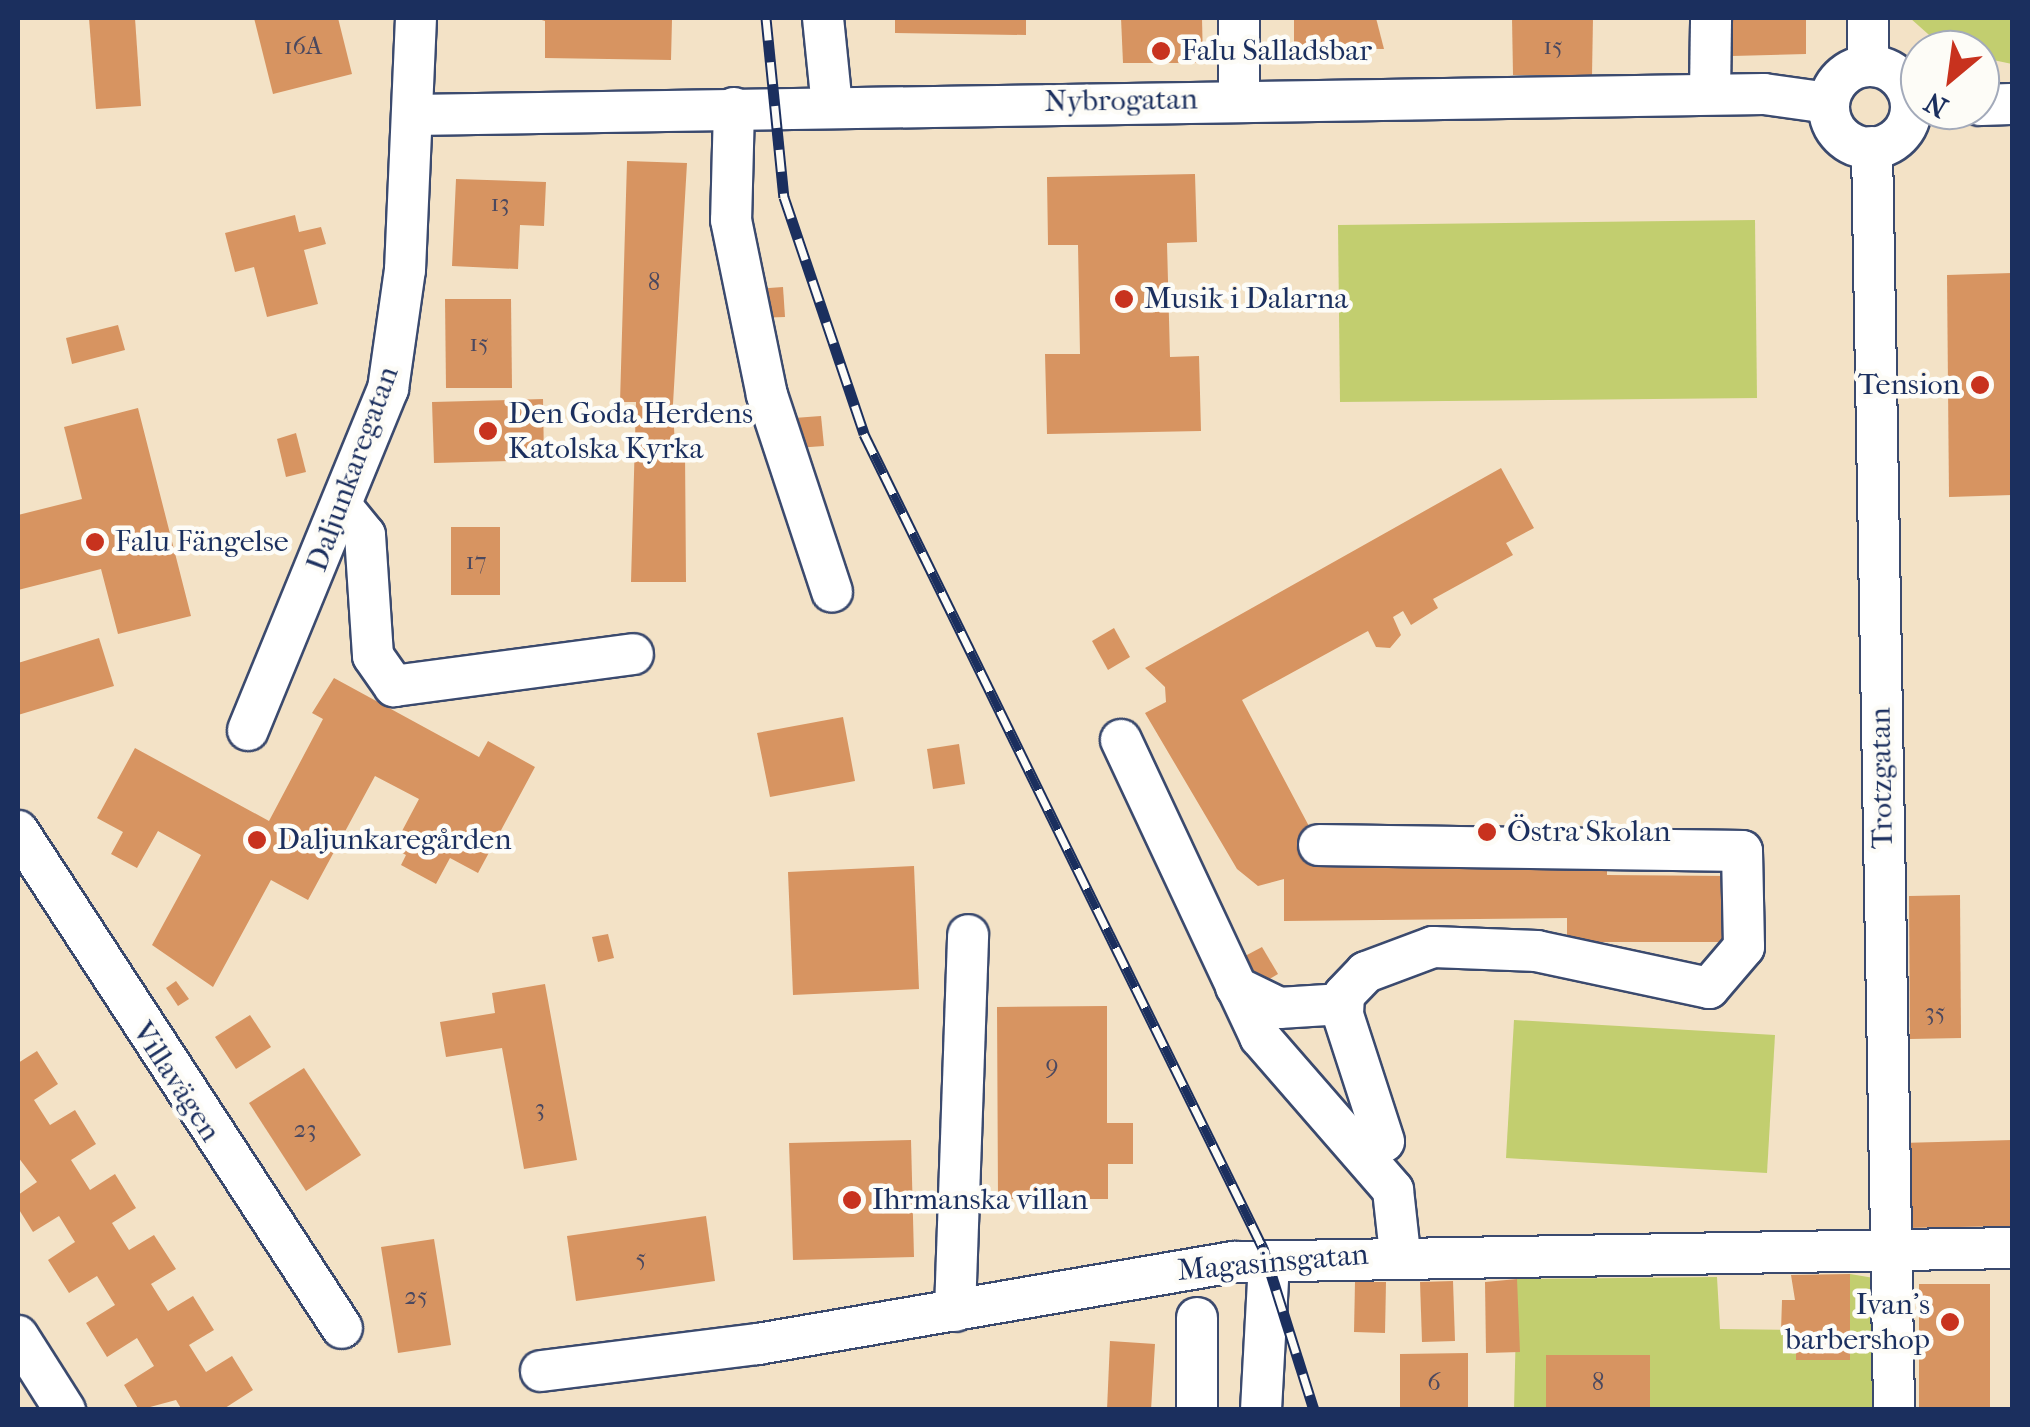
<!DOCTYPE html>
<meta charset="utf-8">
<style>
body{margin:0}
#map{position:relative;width:2030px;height:1427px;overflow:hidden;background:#f3e2c6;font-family:"IM FELL French Canon",serif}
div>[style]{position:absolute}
.green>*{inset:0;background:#c2ce6f}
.building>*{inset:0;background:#d79461}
.roads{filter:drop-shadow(2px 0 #3b4a6e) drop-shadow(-2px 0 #3b4a6e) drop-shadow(0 2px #3b4a6e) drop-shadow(0 -2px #3b4a6e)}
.minor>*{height:40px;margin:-20px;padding:0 20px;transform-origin:20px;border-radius:20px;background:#fff}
.minor>.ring{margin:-20px;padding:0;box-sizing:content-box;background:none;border:40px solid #fff;border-radius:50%}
.rail>*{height:11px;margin-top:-5.5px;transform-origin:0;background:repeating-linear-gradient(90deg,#fdfcf7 0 22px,#1b2f5e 0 44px);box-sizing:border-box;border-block:2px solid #1b2f5e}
.dots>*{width:28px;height:28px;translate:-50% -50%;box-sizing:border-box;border:5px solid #fdfcf7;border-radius:50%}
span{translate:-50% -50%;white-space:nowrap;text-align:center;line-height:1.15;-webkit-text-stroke:9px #fdfcf7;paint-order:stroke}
.number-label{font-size:25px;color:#4a485f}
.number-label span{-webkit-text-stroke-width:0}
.poi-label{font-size:30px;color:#1b2f5e}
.left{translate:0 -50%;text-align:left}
.right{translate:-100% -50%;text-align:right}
.street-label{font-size:30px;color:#1b2f5e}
.frame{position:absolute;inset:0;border:20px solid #1b2f5e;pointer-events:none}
.north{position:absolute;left:1900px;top:30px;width:100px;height:100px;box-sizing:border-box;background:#fdfcf7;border:2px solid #a3aaba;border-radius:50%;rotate:209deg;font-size:28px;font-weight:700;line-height:40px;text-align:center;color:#1b2f5e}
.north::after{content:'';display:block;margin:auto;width:35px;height:45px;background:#c8321e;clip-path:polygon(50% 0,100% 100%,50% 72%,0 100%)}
</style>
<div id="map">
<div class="green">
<div style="clip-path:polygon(1910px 18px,2012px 18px,2012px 64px,1946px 50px)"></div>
<div style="clip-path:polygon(1755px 220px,1757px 398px,1340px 402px,1338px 225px)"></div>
<div style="clip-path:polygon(1514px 1020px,1775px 1035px,1767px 1173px,1506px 1158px)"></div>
<div style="clip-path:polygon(evenodd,1850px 1274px,1874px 1278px,1874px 1407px,1514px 1410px,1517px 1279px,1717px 1277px,1720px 1329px,1796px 1330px,1796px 1360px,1849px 1360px,1850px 1274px,1649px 1355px,1650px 1409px,1546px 1409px,1546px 1355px,1649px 1355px)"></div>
</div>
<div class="building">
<div style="clip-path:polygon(89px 18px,135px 18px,141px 106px,96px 109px)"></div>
<div style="clip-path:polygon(254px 18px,338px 18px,352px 74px,273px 94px)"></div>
<div style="clip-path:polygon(535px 18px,672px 20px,671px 60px,545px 58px,545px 21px)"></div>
<div style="clip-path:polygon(895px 18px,1026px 18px,1026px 35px,895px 33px)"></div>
<div style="clip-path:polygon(1121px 18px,1202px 18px,1203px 63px,1123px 63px)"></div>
<div style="clip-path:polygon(1294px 18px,1376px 18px,1384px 49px,1294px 48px)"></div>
<div style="clip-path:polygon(1512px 18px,1593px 18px,1592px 75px,1513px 75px)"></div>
<div style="clip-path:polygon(1732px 18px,1806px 18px,1806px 54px,1732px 56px)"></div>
<div style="clip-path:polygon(627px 161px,687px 163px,673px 404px,675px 450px,685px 450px,686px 582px,631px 582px,636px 402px,620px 402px)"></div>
<div style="clip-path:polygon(1195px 174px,1197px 242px,1167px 243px,1170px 357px,1199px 356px,1201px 431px,1047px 434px,1045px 354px,1080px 354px,1078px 245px,1048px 245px,1047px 177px)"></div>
<div style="clip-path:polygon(456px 179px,546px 182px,544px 226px,520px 225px,518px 269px,452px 266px)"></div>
<div style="clip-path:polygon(295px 215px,299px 232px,321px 227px,326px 244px,304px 250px,318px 304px,267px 317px,254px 267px,235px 272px,225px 233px)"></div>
<div style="clip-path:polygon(2012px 273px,2012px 495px,1949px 497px,1947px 275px)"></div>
<div style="clip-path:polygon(783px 287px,785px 317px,757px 318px,755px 289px)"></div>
<div style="clip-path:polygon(445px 299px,511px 299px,512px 388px,446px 388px)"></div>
<div style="clip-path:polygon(118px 325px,125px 350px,72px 364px,66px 338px)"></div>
<div style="clip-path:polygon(543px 399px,544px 460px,434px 463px,432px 402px)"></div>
<div style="clip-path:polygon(138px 408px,191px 616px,118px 634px,101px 569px,18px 590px,18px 515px,82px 499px,64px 427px)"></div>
<div style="clip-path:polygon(821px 416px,824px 446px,796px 448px,794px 418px)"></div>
<div style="clip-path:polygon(296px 433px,306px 472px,286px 477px,277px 439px)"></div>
<div style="clip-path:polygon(1501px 468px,1534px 528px,1506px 543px,1513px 555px,1433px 599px,1438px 608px,1411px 625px,1403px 611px,1393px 617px,1401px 635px,1390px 648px,1376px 647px,1368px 631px,1242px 700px,1311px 830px,1301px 835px,1310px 858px,1607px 855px,1607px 875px,1729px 876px,1729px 942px,1567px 942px,1567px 918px,1284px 921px,1284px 879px,1258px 886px,1237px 869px,1145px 713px,1166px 702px,1165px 687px,1145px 668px)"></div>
<div style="clip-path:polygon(451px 527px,500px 527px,500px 595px,451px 595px)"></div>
<div style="clip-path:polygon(1114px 628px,1130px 657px,1108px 670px,1092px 641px)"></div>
<div style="clip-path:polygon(99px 638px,114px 686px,18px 715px,18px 663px)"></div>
<div style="clip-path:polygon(334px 678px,479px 757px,488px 741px,535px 767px,478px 873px,450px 858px,436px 884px,401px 865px,406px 855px,393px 848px,419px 799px,375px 776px,308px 900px,271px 880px,213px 987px,152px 945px,201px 855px,158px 831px,137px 868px,111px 854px,123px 832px,97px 818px,135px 748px,269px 821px,323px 719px,312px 713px)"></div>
<div style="clip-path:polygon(843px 717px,855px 781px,770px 797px,757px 733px)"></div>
<div style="clip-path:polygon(959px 744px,965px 784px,933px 789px,927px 749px)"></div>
<div style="clip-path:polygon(914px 866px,919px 989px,793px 995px,788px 872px)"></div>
<div style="clip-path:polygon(1960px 895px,1961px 1038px,1910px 1039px,1909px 896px)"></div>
<div style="clip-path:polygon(608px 934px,614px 958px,598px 962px,592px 937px)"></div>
<div style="clip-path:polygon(1262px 947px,1278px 974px,1261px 984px,1245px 956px)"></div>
<div style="clip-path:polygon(176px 981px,189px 999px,178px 1006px,166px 988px)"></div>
<div style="clip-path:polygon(545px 984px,577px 1160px,524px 1169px,502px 1048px,446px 1057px,440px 1022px,495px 1013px,492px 993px)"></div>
<div style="clip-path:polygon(1107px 1006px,1107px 1123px,1133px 1123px,1133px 1164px,1108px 1164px,1108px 1199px,998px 1199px,997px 1007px)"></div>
<div style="clip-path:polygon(250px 1015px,271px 1047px,236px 1069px,215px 1037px)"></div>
<div style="clip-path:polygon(37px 1051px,58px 1084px,34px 1100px,50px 1125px,75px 1110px,96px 1144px,71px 1160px,90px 1190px,115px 1174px,136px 1208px,112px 1223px,129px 1250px,154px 1235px,176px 1269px,151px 1284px,168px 1311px,193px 1296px,214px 1330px,189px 1345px,206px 1372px,232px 1356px,253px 1390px,222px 1410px,182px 1410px,176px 1400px,139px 1410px,124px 1385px,154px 1366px,137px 1338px,107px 1357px,86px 1323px,115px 1305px,97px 1276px,69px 1293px,48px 1260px,75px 1242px,59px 1216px,33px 1232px,18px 1208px,18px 1195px,37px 1182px,18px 1157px,18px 1063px)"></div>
<div style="clip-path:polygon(304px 1068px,361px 1155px,306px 1191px,249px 1103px)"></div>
<div style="clip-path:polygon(911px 1140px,914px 1257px,793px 1260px,789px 1143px)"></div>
<div style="clip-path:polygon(2012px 1140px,2012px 1226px,1904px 1228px,1901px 1143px)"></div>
<div style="clip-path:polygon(706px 1216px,715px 1281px,576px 1301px,567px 1236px)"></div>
<div style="clip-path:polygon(434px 1239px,451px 1345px,398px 1353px,381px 1247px)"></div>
<div style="clip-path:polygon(1850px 1274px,1850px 1360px,1796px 1360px,1796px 1330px,1781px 1331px,1782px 1300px,1795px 1300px,1791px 1275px)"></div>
<div style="clip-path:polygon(1517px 1279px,1520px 1352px,1486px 1353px,1485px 1282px)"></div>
<div style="clip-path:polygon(1453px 1281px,1455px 1341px,1422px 1342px,1420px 1282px)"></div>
<div style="clip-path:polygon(1355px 1282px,1386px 1282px,1385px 1333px,1354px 1332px)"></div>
<div style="clip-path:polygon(1919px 1284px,1990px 1284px,1990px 1410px,1919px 1410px)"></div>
<div style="clip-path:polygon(1110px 1341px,1155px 1344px,1151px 1410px,1107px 1410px)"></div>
<div style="clip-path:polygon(1468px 1353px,1468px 1410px,1400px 1410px,1400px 1354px)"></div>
<div style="clip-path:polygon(1546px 1355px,1650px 1355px,1650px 1409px,1546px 1409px)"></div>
</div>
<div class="roads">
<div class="minor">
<div style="left:823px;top:18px;width:88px;rotate:84.2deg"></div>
<div style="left:1868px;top:18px;width:47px;rotate:90deg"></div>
<div class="ring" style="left:1829px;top:66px;width:42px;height:42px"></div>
<div style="left:1710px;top:94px;width:76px;rotate:-89.2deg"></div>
<div style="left:1239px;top:99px;width:81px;rotate:-90deg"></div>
<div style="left:1980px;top:105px;width:32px;rotate:-2deg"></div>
<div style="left:734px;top:108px;width:112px;rotate:91.5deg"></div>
<div style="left:731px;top:220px;width:179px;rotate:78.4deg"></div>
<div style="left:767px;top:395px;width:207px;rotate:71.7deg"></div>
<div style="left:413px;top:115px;width:1351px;rotate:-0.89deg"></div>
<div style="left:1764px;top:94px;width:65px;rotate:8deg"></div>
<div style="left:1872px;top:147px;width:1263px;rotate:89deg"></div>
<div style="left:343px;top:508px;width:35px;rotate:51deg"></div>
<div style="left:365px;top:535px;width:121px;rotate:86.2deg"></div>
<div style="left:373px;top:656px;width:37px;rotate:55deg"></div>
<div style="left:394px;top:686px;width:241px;rotate:-7.6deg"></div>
<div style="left:248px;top:730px;width:369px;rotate:-67.7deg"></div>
<div style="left:388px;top:389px;width:120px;rotate:-81.9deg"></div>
<div style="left:405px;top:270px;width:252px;rotate:-87.5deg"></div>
<div style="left:1121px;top:740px;width:328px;rotate:64.9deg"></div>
<div style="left:1260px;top:1037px;width:203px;rotate:49deg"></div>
<div style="left:1393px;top:1190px;width:63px;rotate:83.7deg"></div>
<div style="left:18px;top:831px;width:593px;rotate:56.9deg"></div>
<div style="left:1319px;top:845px;width:423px;rotate:0.8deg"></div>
<div style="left:1742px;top:851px;width:96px;rotate:88.8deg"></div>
<div style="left:1744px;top:947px;width:54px;rotate:130.5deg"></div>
<div style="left:1709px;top:988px;width:176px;rotate:-167.9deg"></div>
<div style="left:1537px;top:951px;width:104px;rotate:-177.8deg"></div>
<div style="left:1433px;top:947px;width:72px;rotate:159.5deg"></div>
<div style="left:1366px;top:972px;width:32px;rotate:134deg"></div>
<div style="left:1344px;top:995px;width:20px;rotate:93deg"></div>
<div style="left:1343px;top:1015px;width:133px;rotate:72deg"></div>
<div style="left:1236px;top:987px;width:48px;rotate:26deg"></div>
<div style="left:1279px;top:1008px;width:64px;rotate:-3.6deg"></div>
<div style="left:955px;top:1311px;width:376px;rotate:-88deg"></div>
<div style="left:18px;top:1336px;width:88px;rotate:57.6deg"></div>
<div style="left:541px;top:1371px;width:219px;rotate:-7.1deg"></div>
<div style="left:758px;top:1344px;width:483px;rotate:-9.8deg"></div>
<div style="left:1234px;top:1262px;width:778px;rotate:-1.03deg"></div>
<div style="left:1197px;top:1410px;width:92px;rotate:-90deg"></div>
<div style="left:1261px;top:1410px;width:149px;rotate:-86.9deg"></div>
</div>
</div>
<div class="rail">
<div style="left:766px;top:18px;width:180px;rotate:84.3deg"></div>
<div style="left:784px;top:197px;width:250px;rotate:71.3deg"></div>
<div style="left:864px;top:434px;width:907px;rotate:63.89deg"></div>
<div style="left:1263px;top:1248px;width:170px;rotate:72.5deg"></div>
</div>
<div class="dots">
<div style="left:1161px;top:51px;background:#c8321e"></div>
<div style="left:1124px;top:299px;background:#c8321e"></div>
<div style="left:1980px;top:385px;background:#c8321e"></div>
<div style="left:488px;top:431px;background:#c8321e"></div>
<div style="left:95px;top:542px;background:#c8321e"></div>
<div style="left:1487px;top:832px;background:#c8321e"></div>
<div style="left:257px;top:840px;background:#c8321e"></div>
<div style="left:852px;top:1200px;background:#c8321e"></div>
<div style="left:1950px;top:1322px;background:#c8321e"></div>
</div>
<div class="number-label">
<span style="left:303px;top:46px">16A</span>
<span style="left:1553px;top:46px">15</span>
<span style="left:500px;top:203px">13</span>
<span style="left:654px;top:282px">8</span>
<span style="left:479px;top:343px">15</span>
<span style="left:476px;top:561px">17</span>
<span style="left:1935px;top:1012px">35</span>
<span style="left:1052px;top:1065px">9</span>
<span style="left:540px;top:1108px">3</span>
<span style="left:305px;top:1129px">23</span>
<span style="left:641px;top:1258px">5</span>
<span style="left:416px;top:1296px">25</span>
<span style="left:1434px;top:1382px">6</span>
<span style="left:1598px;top:1382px">8</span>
</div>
<div class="poi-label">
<span class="left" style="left:1181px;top:51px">Falu Salladsbar</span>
<span class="left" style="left:1144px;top:299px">Musik i Dalarna</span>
<span class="right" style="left:1960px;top:385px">Tension</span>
<span class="left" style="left:508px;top:431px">Den Goda Herdens<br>Katolska Kyrka</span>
<span class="left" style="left:115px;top:542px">Falu Fängelse</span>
<span class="left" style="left:1507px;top:832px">Östra Skolan</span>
<span class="left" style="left:277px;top:840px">Daljunkaregården</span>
<span class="left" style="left:872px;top:1200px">Ihrmanska villan</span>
<span class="right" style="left:1930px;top:1322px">Ivan's<br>barbershop</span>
</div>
<div class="street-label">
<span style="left:1121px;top:101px;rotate:-1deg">Nybrogatan</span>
<span style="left:353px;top:469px;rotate:-70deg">Daljunkaregatan</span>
<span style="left:1882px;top:778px;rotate:-91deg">Trotzgatan</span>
<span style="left:176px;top:1082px;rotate:57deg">Villavägen</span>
<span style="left:1273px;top:1263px;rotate:-5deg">Magasinsgatan</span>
</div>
<div class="frame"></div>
<div class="north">N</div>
</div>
